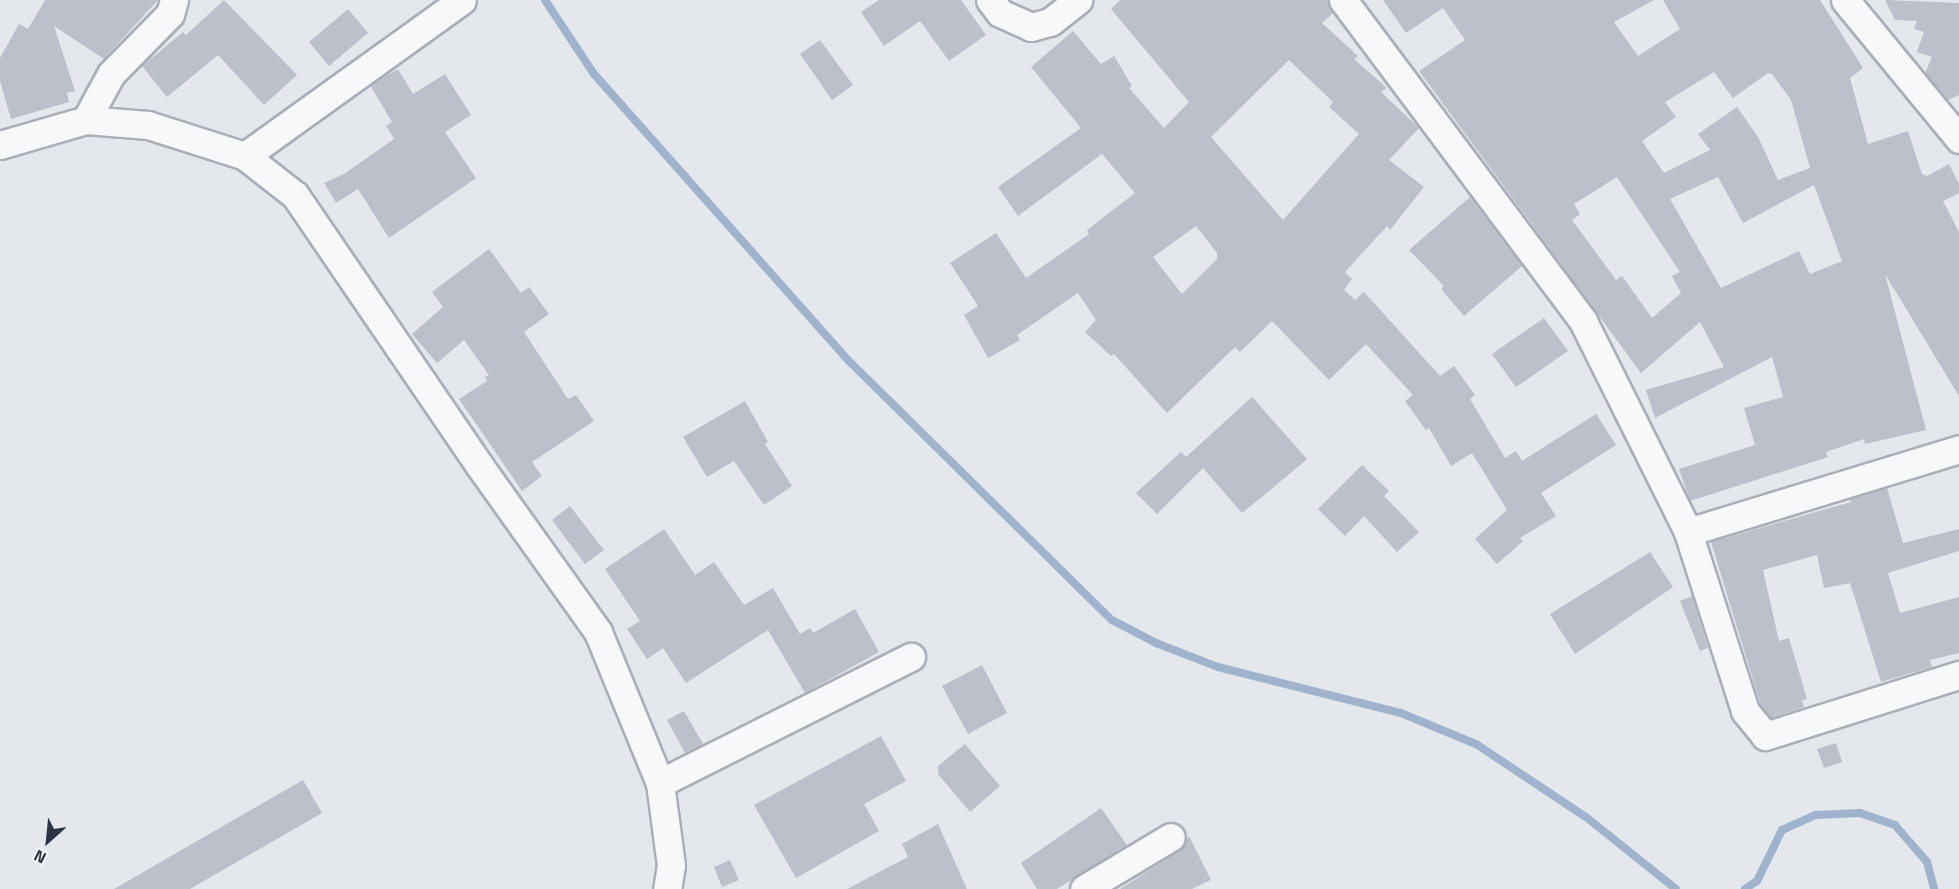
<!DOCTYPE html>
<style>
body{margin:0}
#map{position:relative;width:1959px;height:889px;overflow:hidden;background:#e4e7ec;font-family:"Titillium Web",sans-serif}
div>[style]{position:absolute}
.stream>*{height:8px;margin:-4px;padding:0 4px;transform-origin:4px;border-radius:4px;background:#9fb4cc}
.building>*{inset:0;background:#bbc0ca}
.roads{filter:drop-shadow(2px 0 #a9aeb7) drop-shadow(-2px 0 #a9aeb7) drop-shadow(0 2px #a9aeb7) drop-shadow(0 -2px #a9aeb7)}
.street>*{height:27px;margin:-13.5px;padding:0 13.5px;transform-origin:13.5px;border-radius:13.5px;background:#f7f8fa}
span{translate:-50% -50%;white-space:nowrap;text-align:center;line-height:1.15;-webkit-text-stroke:4.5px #f4f6f9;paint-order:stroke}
.north{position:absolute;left:18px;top:811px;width:60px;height:60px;-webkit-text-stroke:4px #f4f6f9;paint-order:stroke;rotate:207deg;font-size:16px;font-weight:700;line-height:24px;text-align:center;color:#2b3445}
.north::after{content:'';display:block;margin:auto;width:21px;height:27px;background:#2b3445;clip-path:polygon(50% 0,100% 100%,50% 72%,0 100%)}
</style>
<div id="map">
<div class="stream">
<div style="left:545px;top:0;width:89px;rotate:56.5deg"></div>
<div style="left:594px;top:74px;width:383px;rotate:48.4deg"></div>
<div style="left:848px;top:360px;width:371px;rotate:44.6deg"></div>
<div style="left:1112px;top:620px;width:50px;rotate:27.6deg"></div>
<div style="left:1156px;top:643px;width:66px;rotate:21.2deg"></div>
<div style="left:1218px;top:667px;width:189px;rotate:14.1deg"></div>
<div style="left:1401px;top:713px;width:81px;rotate:22.5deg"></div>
<div style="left:1476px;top:744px;width:132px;rotate:33.6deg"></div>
<div style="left:1586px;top:817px;width:115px;rotate:38.7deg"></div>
<div style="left:1745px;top:889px;width:14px;rotate:-34deg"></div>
<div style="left:1757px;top:881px;width:57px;rotate:-63.9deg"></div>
<div style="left:1782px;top:830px;width:37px;rotate:-24deg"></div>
<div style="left:1816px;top:815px;width:44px;rotate:-2.6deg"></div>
<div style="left:1860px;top:813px;width:37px;rotate:19deg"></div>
<div style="left:1895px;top:825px;width:49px;rotate:49.1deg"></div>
<div style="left:1927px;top:862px;width:28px;rotate:75deg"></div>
</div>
<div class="building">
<div style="clip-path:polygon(45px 0,158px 0,104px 59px,54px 26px,75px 91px,67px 93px,69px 102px,11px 119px,0 81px,0 58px,19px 24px,28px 29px)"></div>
<div style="clip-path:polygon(224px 0,297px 75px,264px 105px,218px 55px,167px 97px,142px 66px,183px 32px,186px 35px)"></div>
<div style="clip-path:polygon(879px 0,961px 0,986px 35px,949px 61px,920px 21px,884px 46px,861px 12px)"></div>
<div style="clip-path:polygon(evenodd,1120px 0,1328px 0,1333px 13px,1322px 23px,1358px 56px,1354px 59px,1387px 88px,1381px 92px,1419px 128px,1389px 160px,1424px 187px,1390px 230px,1387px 226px,1345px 272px,1352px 279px,1344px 290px,1355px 300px,1364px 292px,1440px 376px,1454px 366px,1475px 395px,1470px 399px,1505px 458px,1516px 451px,1522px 461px,1596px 414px,1616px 445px,1541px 493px,1556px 516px,1520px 538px,1523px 541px,1497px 564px,1475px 539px,1507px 510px,1472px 453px,1451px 466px,1429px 428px,1426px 430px,1405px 401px,1413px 395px,1366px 344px,1329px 380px,1272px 321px,1240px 352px,1235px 347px,1167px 413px,1114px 354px,1111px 356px,1085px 332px,1096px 320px,1078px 293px,1017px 335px,1020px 340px,988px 358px,964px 315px,978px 306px,950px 263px,996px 233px,1026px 278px,1089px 234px,1087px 230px,1135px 193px,1102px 154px,1018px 216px,998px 187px,1081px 128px,1031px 67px,1073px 31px,1101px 64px,1114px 56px,1132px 86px,1129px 88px,1164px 128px,1189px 102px,1111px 9px,1120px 0,1289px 60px,1333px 102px,1329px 107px,1359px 134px,1283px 220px,1211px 137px,1289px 60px,1120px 0,1196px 226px,1217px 253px,1217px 259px,1182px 294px,1153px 257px,1196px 226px)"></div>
<div style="clip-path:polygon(evenodd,1383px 0,1654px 0,1614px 22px,1638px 56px,1680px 29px,1663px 0,1820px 0,1863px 68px,1850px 78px,1868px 144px,1908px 131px,1922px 174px,1927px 176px,1949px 164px,1959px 184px,1959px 193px,1943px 201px,1959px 232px,1959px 396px,1885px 274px,1926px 430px,1865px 444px,1864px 439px,1826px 452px,1828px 457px,1690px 501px,1679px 469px,1755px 445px,1744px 408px,1783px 397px,1772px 357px,1655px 418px,1646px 390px,1724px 367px,1700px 322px,1641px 373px,1419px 71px,1465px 40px,1443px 8px,1406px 33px,1383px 0,1714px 72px,1733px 98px,1768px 73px,1772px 74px,1791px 100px,1810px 168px,1778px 180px,1758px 137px,1737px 107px,1698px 134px,1710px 150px,1664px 173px,1642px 141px,1676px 117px,1665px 102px,1714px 72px,1383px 0,1617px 177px,1680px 272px,1672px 276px,1681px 293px,1652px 318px,1622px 276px,1616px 280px,1572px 220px,1580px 214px,1574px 204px,1617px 177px,1383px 0,1718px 177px,1743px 223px,1814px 185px,1842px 261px,1810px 274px,1799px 251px,1721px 288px,1670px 199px,1718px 177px)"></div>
<div style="clip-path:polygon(1885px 0,1959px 3px,1959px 95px,1948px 100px,1925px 73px,1932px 57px,1917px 52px,1924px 32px,1914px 29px,1917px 21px,1895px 20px)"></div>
<div style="clip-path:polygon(348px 9px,368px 33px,329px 66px,309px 42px)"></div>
<div style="clip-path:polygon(820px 40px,853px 85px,832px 100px,800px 54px)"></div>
<div style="clip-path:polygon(398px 69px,413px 94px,445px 74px,471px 115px,445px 132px,476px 178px,389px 238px,358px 189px,336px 203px,324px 183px,344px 174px,394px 139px,386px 126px,392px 122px,370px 85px)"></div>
<div style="clip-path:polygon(1470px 197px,1522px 266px,1464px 316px,1441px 289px,1444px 286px,1409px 250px)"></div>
<div style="clip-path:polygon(489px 249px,521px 293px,529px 287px,549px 314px,524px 332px,568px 399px,576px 395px,594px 421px,532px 462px,542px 476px,522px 491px,459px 399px,487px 381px,485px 377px,489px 375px,464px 340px,437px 363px,412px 334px,443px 307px,432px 292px)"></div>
<div style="clip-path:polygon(1544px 318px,1568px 351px,1516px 387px,1492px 354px)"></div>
<div style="clip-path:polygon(1252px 397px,1307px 459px,1281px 481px,1242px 513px,1203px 468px,1157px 514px,1136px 493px,1181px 452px,1186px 457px)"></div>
<div style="clip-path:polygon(745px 401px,768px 442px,765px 444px,792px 486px,764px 505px,734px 461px,707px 477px,683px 437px)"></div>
<div style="clip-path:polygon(1362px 465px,1389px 491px,1384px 496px,1419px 532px,1397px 552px,1364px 516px,1345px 536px,1318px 509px)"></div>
<div style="clip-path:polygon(1887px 488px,1903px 543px,1959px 529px,1959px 551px,1888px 573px,1900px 613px,1959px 597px,1959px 653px,1930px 660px,1932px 667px,1881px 682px,1850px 583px,1824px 588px,1817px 555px,1763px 570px,1779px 641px,1789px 638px,1807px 699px,1802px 700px,1804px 707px,1771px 718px,1761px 706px,1711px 542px,1851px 502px,1850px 499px)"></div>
<div style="clip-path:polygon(570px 506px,604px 550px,585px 564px,552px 520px)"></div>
<div style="clip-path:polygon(664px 529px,695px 575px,714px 562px,744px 605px,773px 588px,800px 634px,810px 628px,813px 633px,855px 609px,879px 652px,805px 693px,768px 630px,686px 683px,663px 648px,647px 659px,627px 629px,640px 621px,605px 569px)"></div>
<div style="clip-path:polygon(1650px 552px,1673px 587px,1575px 654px,1550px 614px)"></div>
<div style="clip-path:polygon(1692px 596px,1708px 648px,1700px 651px,1680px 601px)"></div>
<div style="clip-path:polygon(982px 665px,1007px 713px,968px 734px,942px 686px)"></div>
<div style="clip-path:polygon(684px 711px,703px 744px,685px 753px,667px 720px)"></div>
<div style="clip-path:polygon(881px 736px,906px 781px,864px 804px,879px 831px,796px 878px,754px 805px)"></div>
<div style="clip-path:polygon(1836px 743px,1842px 762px,1824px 768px,1817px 749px)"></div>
<div style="clip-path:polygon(965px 744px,1000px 786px,970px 812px,938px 774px,938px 766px)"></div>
<div style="clip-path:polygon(303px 780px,322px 813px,190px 889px,114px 889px)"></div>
<div style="clip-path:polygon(1101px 808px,1127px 845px,1057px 889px,1037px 889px,1021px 863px)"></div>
<div style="clip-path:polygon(938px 824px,967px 889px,847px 889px,908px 857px,902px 844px)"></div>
<div style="clip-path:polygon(1189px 836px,1211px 880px,1192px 889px,1120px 889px,1179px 851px)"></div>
<div style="clip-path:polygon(730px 860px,739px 880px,722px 887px,714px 867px)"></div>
</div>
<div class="roads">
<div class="street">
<div style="left:990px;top:0;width:16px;rotate:52deg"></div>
<div style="left:1000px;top:13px;width:34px;rotate:24deg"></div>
<div style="left:1031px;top:27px;width:20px;rotate:-15deg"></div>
<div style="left:1050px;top:22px;width:36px;rotate:-38deg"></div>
<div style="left:1343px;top:0;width:401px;rotate:53.2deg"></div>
<div style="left:1583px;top:321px;width:236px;rotate:63.5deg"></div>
<div style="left:1688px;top:532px;width:188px;rotate:72.3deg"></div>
<div style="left:1745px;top:711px;width:32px;rotate:51deg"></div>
<div style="left:1765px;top:736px;width:203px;rotate:-17.5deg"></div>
<div style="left:1845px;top:0;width:180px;rotate:50.6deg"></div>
<div style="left:86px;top:120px;width:52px;rotate:-61.5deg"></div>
<div style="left:111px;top:74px;width:84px;rotate:-45.5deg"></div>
<div style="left:170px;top:14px;width:15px;rotate:-74deg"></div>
<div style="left:0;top:145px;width:90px;rotate:-16.2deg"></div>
<div style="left:86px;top:120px;width:62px;rotate:4.6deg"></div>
<div style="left:148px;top:125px;width:102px;rotate:17.7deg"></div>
<div style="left:245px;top:156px;width:63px;rotate:38deg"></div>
<div style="left:295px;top:195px;width:327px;rotate:55.7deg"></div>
<div style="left:479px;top:465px;width:205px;rotate:54.5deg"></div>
<div style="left:598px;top:632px;width:163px;rotate:67.7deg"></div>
<div style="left:660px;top:783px;width:83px;rotate:82.4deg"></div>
<div style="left:671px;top:865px;width:24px;rotate:99deg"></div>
<div style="left:245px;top:156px;width:267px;rotate:-35.7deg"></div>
<div style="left:1688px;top:532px;width:283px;rotate:-17deg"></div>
<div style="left:660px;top:783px;width:281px;rotate:-26.7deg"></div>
<div style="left:1084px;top:889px;width:101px;rotate:-30.9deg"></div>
</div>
</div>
<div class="north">N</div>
</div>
